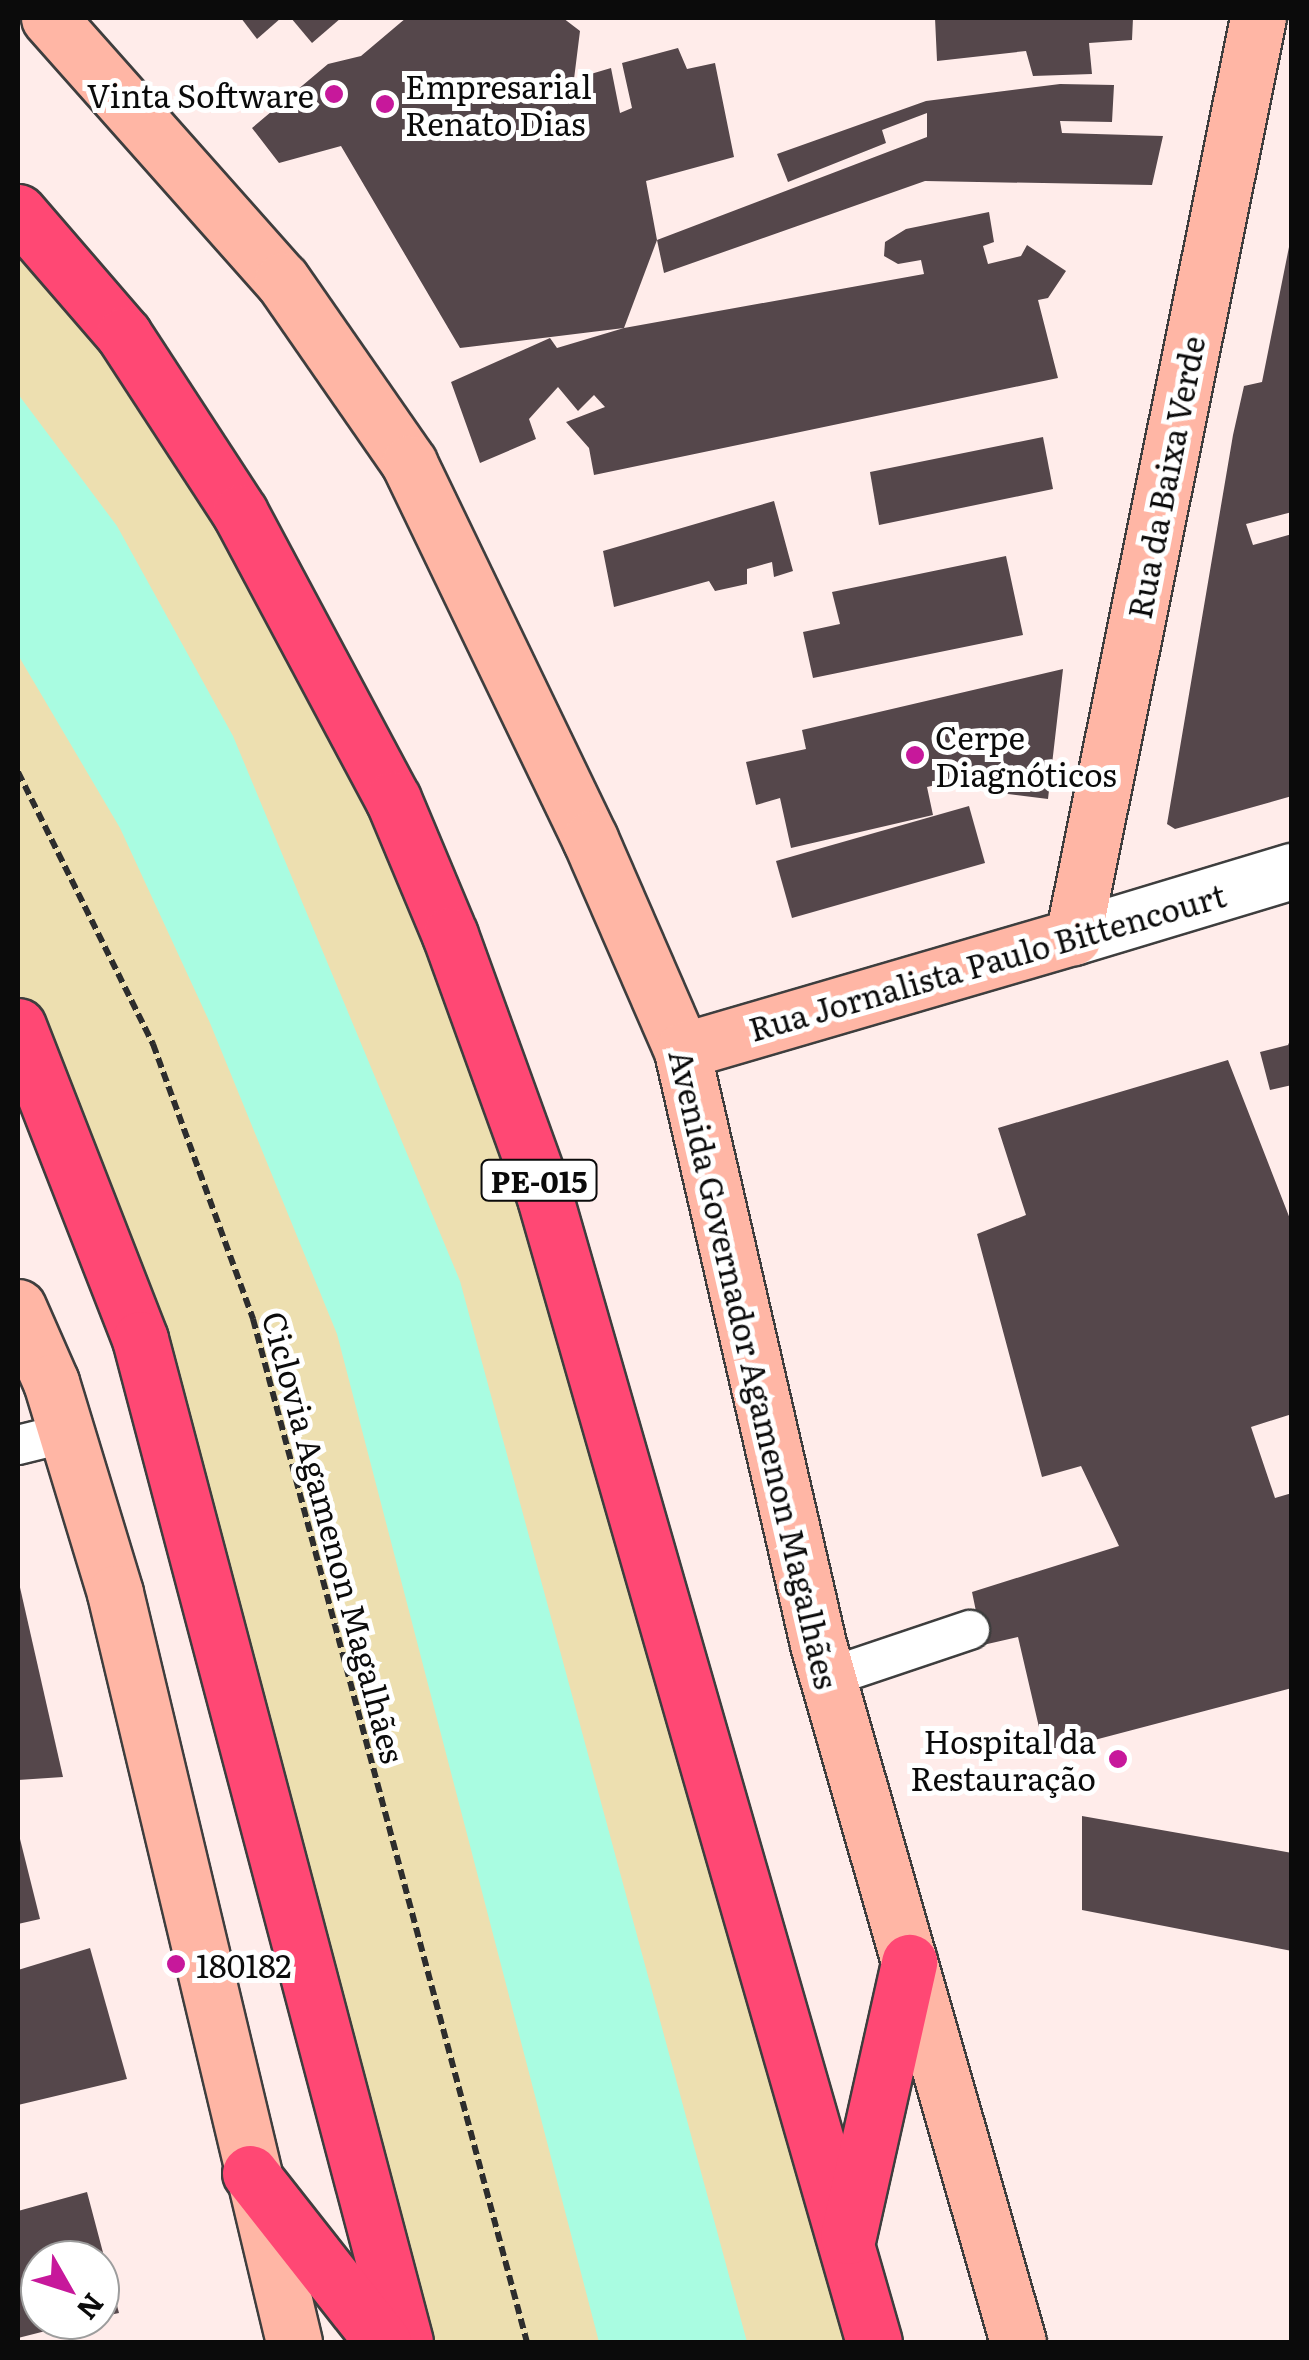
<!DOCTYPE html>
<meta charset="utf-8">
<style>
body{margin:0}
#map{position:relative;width:1309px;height:2360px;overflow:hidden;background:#ffecea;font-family:Literata,serif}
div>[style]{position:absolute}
.green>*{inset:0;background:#eddfb0}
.water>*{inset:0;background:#a9fce1}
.building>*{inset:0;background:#55474b}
.path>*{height:6px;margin-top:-3px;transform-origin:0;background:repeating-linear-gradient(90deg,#2d2d2d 0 10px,transparent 0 15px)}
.roads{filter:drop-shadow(2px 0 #3e3e3e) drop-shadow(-2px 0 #3e3e3e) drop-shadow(0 2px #3e3e3e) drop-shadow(0 -2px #3e3e3e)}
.lane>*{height:38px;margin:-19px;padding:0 19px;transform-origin:19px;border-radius:19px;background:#fff}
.street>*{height:55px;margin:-27.5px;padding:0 27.5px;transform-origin:27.5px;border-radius:27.5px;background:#fff}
.secondary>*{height:55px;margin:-27.5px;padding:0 27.5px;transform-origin:27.5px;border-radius:27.5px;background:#ffb6a5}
.highway>*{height:55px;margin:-27.5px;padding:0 27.5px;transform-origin:27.5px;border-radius:27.5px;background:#ff4874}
.dots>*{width:28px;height:28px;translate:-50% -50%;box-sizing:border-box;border:5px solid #fff;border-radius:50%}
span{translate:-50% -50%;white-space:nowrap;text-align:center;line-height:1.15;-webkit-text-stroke:10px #fff;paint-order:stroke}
.shield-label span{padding:2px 8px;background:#fff;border:2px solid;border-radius:8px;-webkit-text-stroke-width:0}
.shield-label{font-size:30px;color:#0b0b0b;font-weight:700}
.poi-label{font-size:32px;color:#0b0b0b}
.left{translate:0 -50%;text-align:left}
.right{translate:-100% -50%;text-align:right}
.street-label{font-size:32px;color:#0b0b0b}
.frame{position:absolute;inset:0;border:20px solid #0b0b0b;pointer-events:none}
.north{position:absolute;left:20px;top:2240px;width:100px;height:100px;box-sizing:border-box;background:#fff;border:2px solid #9d9d9d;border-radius:50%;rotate:129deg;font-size:28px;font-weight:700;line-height:40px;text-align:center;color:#0b0b0b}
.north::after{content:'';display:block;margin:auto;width:35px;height:45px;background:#c7189b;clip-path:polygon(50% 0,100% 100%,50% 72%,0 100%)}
</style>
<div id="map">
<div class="green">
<div style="clip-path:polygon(18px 212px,393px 799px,871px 2342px,405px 2342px,140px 1339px,18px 1026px)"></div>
</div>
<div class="water">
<div style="clip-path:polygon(18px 394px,117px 526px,233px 736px,460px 1281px,747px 2342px,599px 2342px,337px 1334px,210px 1023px,120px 828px,18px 655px)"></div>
</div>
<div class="building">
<div style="clip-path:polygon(241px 18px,281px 18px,257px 39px)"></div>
<div style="clip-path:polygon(291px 18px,341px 18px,312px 43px)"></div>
<div style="clip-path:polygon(406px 18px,563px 18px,580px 31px,574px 79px,611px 68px,620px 113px,632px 108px,622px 63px,678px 48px,687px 69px,715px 63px,734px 157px,646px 181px,657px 240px,624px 328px,924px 274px,921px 260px,898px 264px,884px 256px,885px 242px,906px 229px,989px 212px,994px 242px,983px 246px,988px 264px,1021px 256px,1027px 245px,1066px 271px,1048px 298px,1038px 300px,1058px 378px,594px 475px,589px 448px,566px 422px,605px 407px,594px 395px,578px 411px,558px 387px,529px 419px,536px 439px,480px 463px,451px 382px,550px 338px,557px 348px,624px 328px,460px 348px,341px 146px,279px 163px,252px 128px,328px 64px,361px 56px)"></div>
<div style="clip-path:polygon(935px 18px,1133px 18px,1132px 40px,1089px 43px,1092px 74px,1033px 76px,1026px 51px,937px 61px)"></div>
<div style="clip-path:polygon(1060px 84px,1114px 85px,1112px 122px,1060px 121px,1062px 133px,1163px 136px,1152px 185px,925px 181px,664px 273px,657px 240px,927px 137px,927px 113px,882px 130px,886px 143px,788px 182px,777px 154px,926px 101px)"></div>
<div style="clip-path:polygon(1290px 242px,1292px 512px,1246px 524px,1253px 545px,1292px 534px,1292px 796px,1175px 829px,1167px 824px,1233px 435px,1244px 386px,1262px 382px)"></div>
<div style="clip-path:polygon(1043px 437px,1053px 489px,879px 525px,870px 472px)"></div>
<div style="clip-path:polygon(774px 501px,793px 571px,774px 577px,772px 562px,747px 569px,747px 584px,715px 591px,709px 581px,614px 607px,603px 551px)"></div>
<div style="clip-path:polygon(1006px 556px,1023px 635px,813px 678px,803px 632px,840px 624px,832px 592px)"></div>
<div style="clip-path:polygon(1063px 669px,1048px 799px,1000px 793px,995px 771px,927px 787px,933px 815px,791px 848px,780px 798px,756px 805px,746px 762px,806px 749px,802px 730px)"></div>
<div style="clip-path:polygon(969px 806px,985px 863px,792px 918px,776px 861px)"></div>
<div style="clip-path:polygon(1292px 1036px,1292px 1085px,1270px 1090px,1260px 1052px,1288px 1045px)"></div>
<div style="clip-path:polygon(1228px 1060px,1292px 1224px,1292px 1414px,1251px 1427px,1275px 1498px,1292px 1493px,1292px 1688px,1045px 1753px,1018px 1637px,983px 1645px,972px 1592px,1119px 1546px,1081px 1466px,1042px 1477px,977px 1234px,1026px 1215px,998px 1128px)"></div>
<div style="clip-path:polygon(18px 1583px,19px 1583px,63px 1777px,18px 1780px)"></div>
<div style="clip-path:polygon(1082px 1816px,1292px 1853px,1292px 1951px,1082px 1910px)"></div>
<div style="clip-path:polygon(18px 1831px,40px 1919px,18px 1924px)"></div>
<div style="clip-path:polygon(90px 1948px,127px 2079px,18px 2105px,18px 1970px)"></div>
<div style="clip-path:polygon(87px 2192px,119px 2313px,100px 2317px,100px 2260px,40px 2260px,40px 2320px,85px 2321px,18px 2338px,18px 2211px)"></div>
</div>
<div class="path">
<div style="left:18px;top:772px;width:304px;rotate:63.6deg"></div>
<div style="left:153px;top:1044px;width:293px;rotate:70deg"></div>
<div style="left:253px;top:1319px;width:1059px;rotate:75.01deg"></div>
</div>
<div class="roads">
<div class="lane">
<div style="left:18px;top:1445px;width:50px;rotate:-13.8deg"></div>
<div style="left:827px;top:1678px;width:151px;rotate:-18.6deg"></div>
</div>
<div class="street">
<div style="left:1073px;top:937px;width:229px;rotate:-16.8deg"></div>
</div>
<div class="secondary">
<div style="left:49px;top:18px;width:351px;rotate:48.4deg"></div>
<div style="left:282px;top:280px;width:223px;rotate:55.2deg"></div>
<div style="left:409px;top:463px;width:417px;rotate:64.3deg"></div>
<div style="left:590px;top:839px;width:231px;rotate:66.5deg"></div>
<div style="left:682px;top:1051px;width:608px;rotate:77.08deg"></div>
<div style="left:818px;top:1644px;width:726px;rotate:74.01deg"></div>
<div style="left:682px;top:1051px;width:407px;rotate:-16.3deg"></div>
<div style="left:1073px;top:937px;width:937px;rotate:-78.62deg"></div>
<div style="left:18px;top:1307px;width:82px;rotate:66.3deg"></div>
<div style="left:51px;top:1382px;width:220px;rotate:73.1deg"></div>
<div style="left:115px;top:1593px;width:770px;rotate:76.56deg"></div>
</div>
<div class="highway">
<div style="left:18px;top:212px;width:162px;rotate:49.2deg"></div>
<div style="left:124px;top:335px;width:212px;rotate:56.9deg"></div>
<div style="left:240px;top:513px;width:324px;rotate:61.9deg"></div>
<div style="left:393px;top:799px;width:147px;rotate:67.3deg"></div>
<div style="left:450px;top:935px;width:280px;rotate:70.1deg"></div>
<div style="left:545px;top:1198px;width:1190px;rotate:73.96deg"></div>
<div style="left:18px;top:1026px;width:336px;rotate:68.7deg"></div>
<div style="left:140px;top:1339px;width:1037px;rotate:75.2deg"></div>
<div style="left:250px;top:2173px;width:215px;rotate:51.8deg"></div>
<div style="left:848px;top:2236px;width:281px;rotate:-77.4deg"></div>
</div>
</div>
<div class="dots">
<div style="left:334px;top:94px;background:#c7189b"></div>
<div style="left:385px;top:104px;background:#c7189b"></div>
<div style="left:915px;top:755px;background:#c7189b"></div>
<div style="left:1118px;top:1759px;background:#c7189b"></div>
<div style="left:176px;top:1964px;background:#c7189b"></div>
</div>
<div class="shield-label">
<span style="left:539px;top:1180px">PE-015</span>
</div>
<div class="poi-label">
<span class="left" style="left:405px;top:104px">Empresarial<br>Renato Dias</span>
<span class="right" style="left:314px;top:94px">Vinta Software</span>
<span class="left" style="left:935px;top:755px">Cerpe<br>Diagnóticos</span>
<span class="right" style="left:1096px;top:1759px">Hospital da<br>Restauração</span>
<span class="left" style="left:196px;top:1964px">180182</span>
</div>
<div class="street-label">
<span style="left:1165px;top:477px;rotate:-79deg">Rua da Baixa Verde</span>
<span style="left:987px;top:961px;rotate:-16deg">Rua Jornalista Paulo Bittencourt</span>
<span style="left:755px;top:1369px;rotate:77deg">Avenida Governador Agamenon Magalhães</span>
<span style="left:335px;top:1537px;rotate:75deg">Ciclovia Agamenon Magalhães</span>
</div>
<div class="frame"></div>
<div class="north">N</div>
</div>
